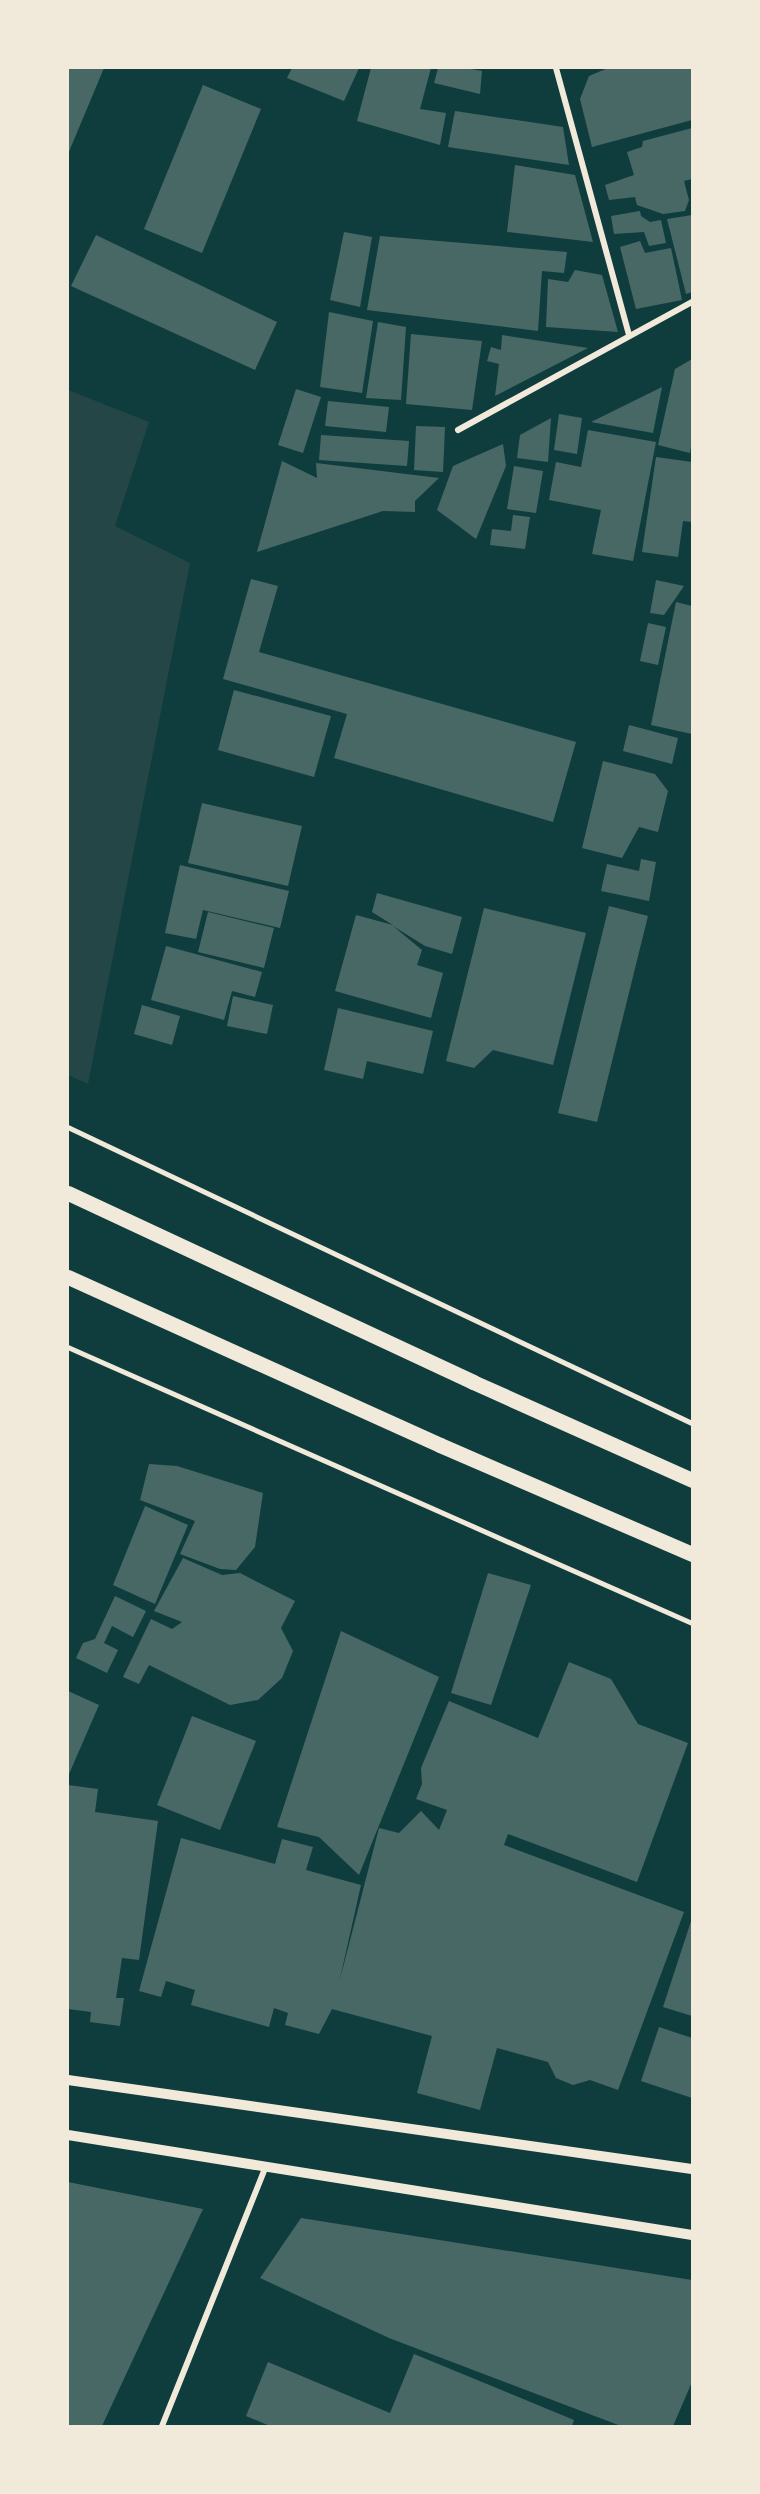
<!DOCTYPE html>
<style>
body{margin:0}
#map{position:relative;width:760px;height:2494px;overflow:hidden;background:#0f3d3e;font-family:Karla,sans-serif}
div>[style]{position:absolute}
.green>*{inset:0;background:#244646}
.building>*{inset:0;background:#486865}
.service>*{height:4.5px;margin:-2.25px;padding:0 2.25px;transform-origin:2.25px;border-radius:2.25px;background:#f1e9da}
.minor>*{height:6px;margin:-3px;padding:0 3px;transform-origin:3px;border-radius:3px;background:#f1e9da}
.tertiary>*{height:10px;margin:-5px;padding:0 5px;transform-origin:5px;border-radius:5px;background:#f1e9da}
.primary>*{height:15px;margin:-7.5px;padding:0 7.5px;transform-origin:7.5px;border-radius:7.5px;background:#f1e9da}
span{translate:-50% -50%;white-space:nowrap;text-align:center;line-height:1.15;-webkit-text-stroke:4.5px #f1e9da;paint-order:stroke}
.frame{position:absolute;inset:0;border:69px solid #f1e9da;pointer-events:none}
</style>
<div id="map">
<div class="green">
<div style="clip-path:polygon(68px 390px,149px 422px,115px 526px,190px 563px,88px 1084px,68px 1075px)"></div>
</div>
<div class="building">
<div style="clip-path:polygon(68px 68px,104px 68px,68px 154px)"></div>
<div style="clip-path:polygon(292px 68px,359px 68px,344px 101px,287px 78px)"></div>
<div style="clip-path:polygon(371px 68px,431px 68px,420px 109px,446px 113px,440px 145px,357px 121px)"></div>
<div style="clip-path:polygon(438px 68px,466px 68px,482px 71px,480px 94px,434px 83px)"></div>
<div style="clip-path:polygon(608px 68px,692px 68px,692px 120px,592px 147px,580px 99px,589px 76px)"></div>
<div style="clip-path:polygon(203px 85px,261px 109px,202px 253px,144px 229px)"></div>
<div style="clip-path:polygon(455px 111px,563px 127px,569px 165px,448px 147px)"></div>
<div style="clip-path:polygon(692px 128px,692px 179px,684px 181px,689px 200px,685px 211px,663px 214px,637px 205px,635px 197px,609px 200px,605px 185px,634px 175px,627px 152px,642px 147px,643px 141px)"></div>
<div style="clip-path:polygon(515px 165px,575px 175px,593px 242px,507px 232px)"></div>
<div style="clip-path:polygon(640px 211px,641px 216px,650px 222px,661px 220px,666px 243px,649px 246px,644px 232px,614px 234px,611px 216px)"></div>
<div style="clip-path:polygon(692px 215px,692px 292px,686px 294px,667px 219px)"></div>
<div style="clip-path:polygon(344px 232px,372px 237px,360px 307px,330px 300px)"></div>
<div style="clip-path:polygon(96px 235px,277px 322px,255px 370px,71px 286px)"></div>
<div style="clip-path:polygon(380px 236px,567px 252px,564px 273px,542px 271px,538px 331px,367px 310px)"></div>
<div style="clip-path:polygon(640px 241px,645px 253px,671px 248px,682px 300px,636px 309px,620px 247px)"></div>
<div style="clip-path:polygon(575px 270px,602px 275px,618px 332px,546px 327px,548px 279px,568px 282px)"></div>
<div style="clip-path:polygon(329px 312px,373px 321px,362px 393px,320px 387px)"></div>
<div style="clip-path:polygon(378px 322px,406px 327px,401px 400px,366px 398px)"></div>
<div style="clip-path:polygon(411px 334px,482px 341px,472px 410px,406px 404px)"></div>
<div style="clip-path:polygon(502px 335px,588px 348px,495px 396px,499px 364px,487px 361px,491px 347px,501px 350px)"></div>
<div style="clip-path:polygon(692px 359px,692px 439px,690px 453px,658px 445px,675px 369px)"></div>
<div style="clip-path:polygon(662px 387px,653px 433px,591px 422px)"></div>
<div style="clip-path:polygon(296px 389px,321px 397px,303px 453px,278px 445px)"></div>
<div style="clip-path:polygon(328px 401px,389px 407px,386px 432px,325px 426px)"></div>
<div style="clip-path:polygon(559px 414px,582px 418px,577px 454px,554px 450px)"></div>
<div style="clip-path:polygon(551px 418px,548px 462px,517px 458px,520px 435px)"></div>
<div style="clip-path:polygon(416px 426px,445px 427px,443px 472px,414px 470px)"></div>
<div style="clip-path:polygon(588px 430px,656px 442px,633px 561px,592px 554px,601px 510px,549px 500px,556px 462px,581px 467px)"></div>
<div style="clip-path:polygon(321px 435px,409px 441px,407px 466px,319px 460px)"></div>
<div style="clip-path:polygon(503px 444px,506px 466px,476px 539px,437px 510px,453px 466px)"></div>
<div style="clip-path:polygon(656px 457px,692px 462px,692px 522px,683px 521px,678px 557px,642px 552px)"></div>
<div style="clip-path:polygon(282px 461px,317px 478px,316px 463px,439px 478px,415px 501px,415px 512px,383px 511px,257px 552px)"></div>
<div style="clip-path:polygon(514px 466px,543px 471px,536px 513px,507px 509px)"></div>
<div style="clip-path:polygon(513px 515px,530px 517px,525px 549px,490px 545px,492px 529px,511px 531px)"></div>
<div style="clip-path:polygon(251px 579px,278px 586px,259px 652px,576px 742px,553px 822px,334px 758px,347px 714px,223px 679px)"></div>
<div style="clip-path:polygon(656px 580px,684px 586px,664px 615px,650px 613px)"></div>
<div style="clip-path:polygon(676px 602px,692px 606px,692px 734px,651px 725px)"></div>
<div style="clip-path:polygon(648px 623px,666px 627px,658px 665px,640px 661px)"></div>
<div style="clip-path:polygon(234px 690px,331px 716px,314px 777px,218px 750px)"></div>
<div style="clip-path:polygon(629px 725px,678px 738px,672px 764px,623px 751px)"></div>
<div style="clip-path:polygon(603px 761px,655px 774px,668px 791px,658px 832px,639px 827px,622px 858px,582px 848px)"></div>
<div style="clip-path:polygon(202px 803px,302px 826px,288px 886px,188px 863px)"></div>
<div style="clip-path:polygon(641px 859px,656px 862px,649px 901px,601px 891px,607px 864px,639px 871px)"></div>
<div style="clip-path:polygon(180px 865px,289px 891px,280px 928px,203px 910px,196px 939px,165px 933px)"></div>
<div style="clip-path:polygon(377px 893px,462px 917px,452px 954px,425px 946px,393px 926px,422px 950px,417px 965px,443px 973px,431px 1018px,335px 991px,356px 915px,393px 925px,372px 912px)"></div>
<div style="clip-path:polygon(609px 906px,648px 916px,597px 1122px,558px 1113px)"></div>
<div style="clip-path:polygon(484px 908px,586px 933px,553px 1065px,493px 1050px,474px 1068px,446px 1061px)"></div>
<div style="clip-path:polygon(208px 912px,274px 928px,264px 968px,198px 952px)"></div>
<div style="clip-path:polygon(166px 946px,262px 972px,255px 997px,232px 991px,224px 1020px,151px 1000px)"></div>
<div style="clip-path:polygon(233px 996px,273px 1005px,267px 1034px,227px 1026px)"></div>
<div style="clip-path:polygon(142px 1005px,180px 1016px,172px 1045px,134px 1034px)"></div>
<div style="clip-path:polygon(338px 1008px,433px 1031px,423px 1074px,367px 1061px,363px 1079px,324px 1070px)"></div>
<div style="clip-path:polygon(149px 1464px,177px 1466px,263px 1493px,255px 1547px,236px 1570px,220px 1569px,180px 1554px,195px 1521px,140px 1500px)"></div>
<div style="clip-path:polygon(145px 1506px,188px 1525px,155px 1604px,113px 1585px)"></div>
<div style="clip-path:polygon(183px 1558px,222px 1575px,240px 1573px,295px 1601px,281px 1628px,293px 1651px,282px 1678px,258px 1700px,230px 1705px,149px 1665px,139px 1684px,123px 1677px,151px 1619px,172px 1629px,182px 1622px,154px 1611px)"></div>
<div style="clip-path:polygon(488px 1573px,531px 1585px,491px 1705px,451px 1693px)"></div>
<div style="clip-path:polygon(115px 1596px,146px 1611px,133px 1637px,112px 1626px,104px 1643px,118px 1650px,107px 1673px,76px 1658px,83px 1643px,95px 1639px)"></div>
<div style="clip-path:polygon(341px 1631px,439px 1677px,359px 1875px,319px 1837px,277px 1827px)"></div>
<div style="clip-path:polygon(569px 1662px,611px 1679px,638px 1724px,688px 1743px,637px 1882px,508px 1834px,504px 1845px,684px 1912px,618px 2090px,590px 2080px,573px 2085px,556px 2078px,548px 2062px,497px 2048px,480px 2110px,417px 2093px,432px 2036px,332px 2009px,319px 2034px,285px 2025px,288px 2013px,274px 2008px,269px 2027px,191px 2005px,195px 1990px,166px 1981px,161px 1997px,139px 1991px,181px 1838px,275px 1864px,282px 1839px,313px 1847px,306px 1870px,361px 1885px,339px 1983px,379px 1828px,399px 1833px,421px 1811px,439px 1830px,447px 1810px,416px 1799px,422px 1784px,421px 1768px,449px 1701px,538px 1738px)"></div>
<div style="clip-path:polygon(68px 1691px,99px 1705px,69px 1774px,68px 1773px)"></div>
<div style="clip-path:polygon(192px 1716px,256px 1741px,220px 1830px,157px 1805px)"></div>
<div style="clip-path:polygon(68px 1785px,98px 1789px,95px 1812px,158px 1821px,139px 1960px,122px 1958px,116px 1998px,124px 1998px,120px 2026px,90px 2022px,91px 2012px,68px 2009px)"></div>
<div style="clip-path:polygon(692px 1918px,692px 2016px,663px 2007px)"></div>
<div style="clip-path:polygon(659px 2027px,692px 2038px,692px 2098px,641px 2081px)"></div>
<div style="clip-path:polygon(68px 2182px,203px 2209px,102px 2426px,68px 2426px)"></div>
<div style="clip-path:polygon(301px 2218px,692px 2280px,692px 2382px,673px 2426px,621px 2426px,389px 2338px,260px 2278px)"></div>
<div style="clip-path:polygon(414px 2354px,574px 2420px,572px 2426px,270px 2426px,246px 2416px,268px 2362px,390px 2413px)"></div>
</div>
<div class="service">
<div style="left:68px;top:1127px;width:691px;rotate:25.38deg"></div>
<div style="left:68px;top:1347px;width:682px;rotate:23.86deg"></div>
</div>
<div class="minor">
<div style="left:556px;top:68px;width:277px;rotate:74.7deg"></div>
<div style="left:458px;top:430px;width:267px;rotate:-28.7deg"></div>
<div style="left:162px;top:2426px;width:278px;rotate:-68.2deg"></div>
</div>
<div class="tertiary">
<div style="left:68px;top:2080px;width:630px;rotate:8.12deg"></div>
<div style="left:68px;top:2135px;width:632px;rotate:9.1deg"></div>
</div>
<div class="primary">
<div style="left:68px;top:1193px;width:447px;rotate:25deg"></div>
<div style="left:473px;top:1382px;width:240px;rotate:24.1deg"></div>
<div style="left:68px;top:1277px;width:408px;rotate:24.3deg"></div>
<div style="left:440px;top:1445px;width:275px;rotate:23.4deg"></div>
</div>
<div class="frame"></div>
</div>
